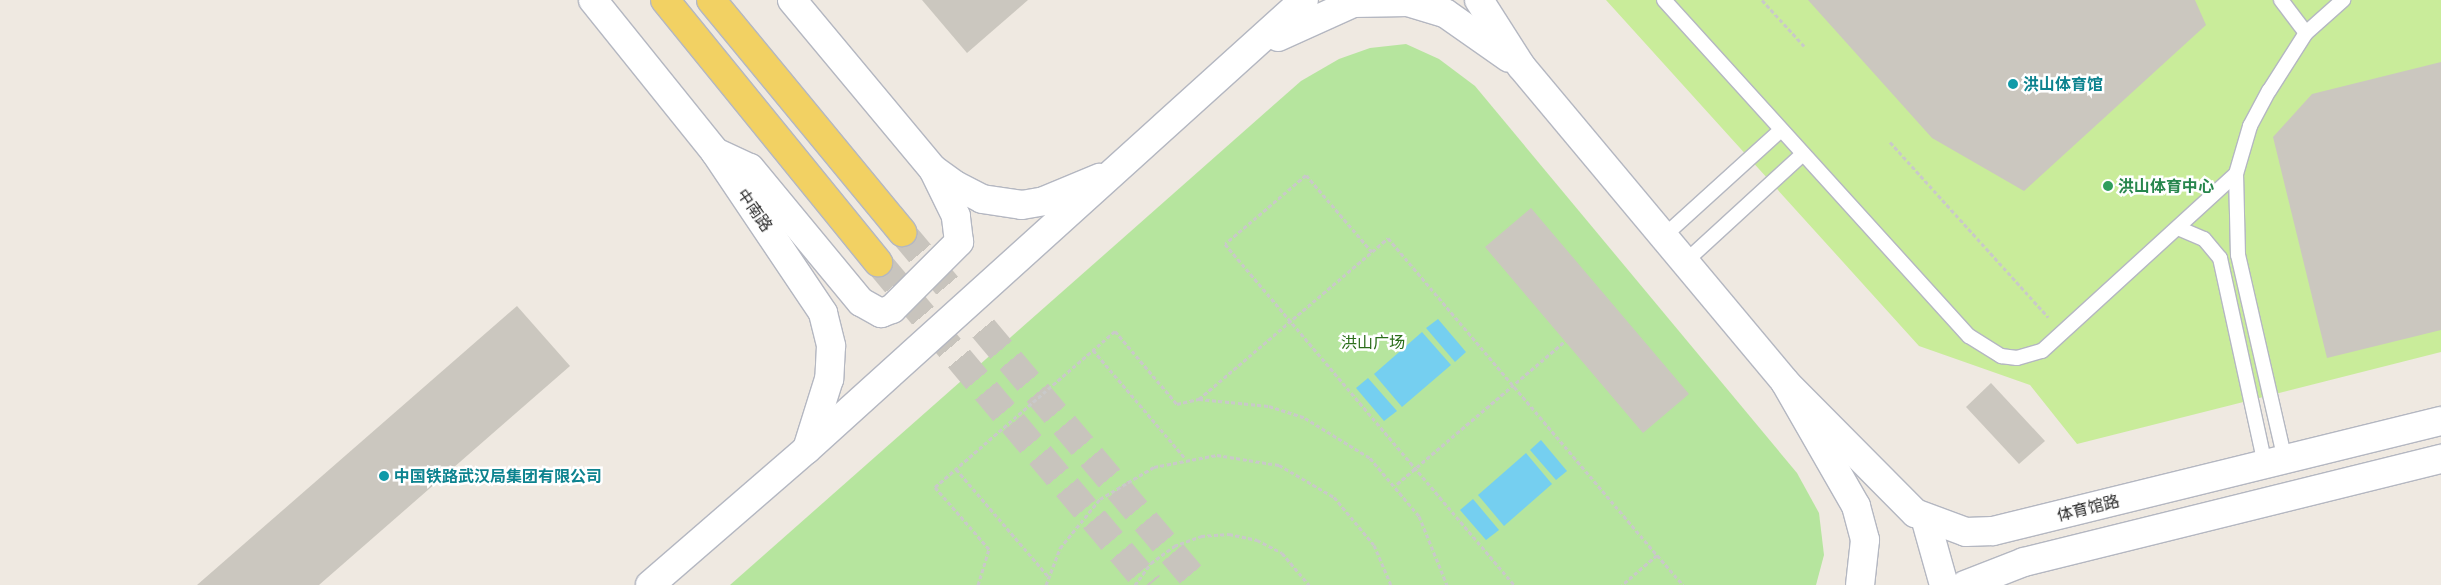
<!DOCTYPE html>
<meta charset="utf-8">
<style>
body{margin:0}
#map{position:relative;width:2441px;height:585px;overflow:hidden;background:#efe9e1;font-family:"PT Sans","Noto Sans SC",sans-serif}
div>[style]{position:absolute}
.green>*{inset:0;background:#b6e59e}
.pitch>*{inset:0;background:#c9ec9a}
.water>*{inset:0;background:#75cff0}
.building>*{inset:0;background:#cbc7bf}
.primary-tunnel>*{height:28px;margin-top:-14px;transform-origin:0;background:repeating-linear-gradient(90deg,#c8c4bd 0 28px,transparent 0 42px)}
.path>*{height:3px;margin-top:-1.5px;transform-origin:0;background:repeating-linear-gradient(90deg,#c9c9c9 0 4px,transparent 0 6.5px)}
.roads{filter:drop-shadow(1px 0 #b4b7c1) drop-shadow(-1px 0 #b4b7c1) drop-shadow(0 1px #b4b7c1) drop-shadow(0 -1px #b4b7c1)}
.lane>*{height:14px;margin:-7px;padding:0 7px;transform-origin:7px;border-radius:7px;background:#fff}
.street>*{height:28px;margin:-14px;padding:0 14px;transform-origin:14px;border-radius:14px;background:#fff}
.secondary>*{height:28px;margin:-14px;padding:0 14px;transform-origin:14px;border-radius:14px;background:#fff}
.primary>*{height:28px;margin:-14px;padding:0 14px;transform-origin:14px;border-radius:14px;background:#f2d163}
.dots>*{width:14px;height:14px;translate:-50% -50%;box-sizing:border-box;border:2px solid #fff;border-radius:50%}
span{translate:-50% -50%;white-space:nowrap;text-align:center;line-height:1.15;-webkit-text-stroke:5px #fff;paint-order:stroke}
.culture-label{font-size:16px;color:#0d838f;font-weight:700}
.left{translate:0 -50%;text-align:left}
.leisure-label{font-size:16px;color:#27864d;font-weight:700}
.street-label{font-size:16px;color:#2e2e2e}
.park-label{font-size:16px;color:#2c6e1b}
</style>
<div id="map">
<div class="green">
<div style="clip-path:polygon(1406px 44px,1439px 59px,1475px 86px,1797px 473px,1819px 513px,1824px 555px,1816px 585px,730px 585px,1301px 81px,1339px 59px,1370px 48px)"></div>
</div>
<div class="pitch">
<div style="clip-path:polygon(1606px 0,2441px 0,2441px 352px,2077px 444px,2030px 385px,1919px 346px)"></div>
</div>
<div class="water">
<div style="clip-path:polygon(1438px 319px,1466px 352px,1455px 362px,1426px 328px)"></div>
<div style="clip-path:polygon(1422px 332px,1451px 365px,1402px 407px,1374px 374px)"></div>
<div style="clip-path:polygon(1368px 378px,1397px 411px,1384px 421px,1356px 388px)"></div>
<div style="clip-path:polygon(1541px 440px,1567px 471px,1556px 480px,1530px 450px)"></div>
<div style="clip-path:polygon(1526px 453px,1552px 484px,1504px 526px,1478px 495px)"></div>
<div style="clip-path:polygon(1473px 499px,1499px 530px,1486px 540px,1460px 510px)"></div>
</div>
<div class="building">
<div style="clip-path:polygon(922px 0,1028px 0,967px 53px)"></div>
<div style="clip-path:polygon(1808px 0,2195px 0,2206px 25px,2024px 191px,1932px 138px)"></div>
<div style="clip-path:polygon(2441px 62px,2441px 330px,2327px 358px,2273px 137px,2312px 94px)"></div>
<div style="clip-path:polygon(1531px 208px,1689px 394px,1643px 433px,1485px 247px)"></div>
<div style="clip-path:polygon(517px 306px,570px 366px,319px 585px,197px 585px)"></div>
<div style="clip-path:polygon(1991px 383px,2045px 441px,2019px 464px,1966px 407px)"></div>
</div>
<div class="primary-tunnel">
<div style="left:902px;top:232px;width:461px;rotate:49.9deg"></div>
<div style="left:878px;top:262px;width:422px;rotate:50deg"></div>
</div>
<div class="path">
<div style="left:1762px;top:0;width:64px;rotate:47.5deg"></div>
<div style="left:1890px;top:142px;width:236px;rotate:47.9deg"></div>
<div style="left:1372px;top:252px;width:101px;rotate:-130.6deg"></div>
<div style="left:1306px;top:175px;width:106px;rotate:139.6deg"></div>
<div style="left:1225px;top:244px;width:447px;rotate:49.7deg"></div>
<div style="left:1093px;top:350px;width:142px;rotate:49.6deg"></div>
<div style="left:1199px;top:399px;width:248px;rotate:-40.4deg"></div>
<div style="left:1388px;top:238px;width:416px;rotate:49.7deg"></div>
<div style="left:1657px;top:555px;width:46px;rotate:139.4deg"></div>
<div style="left:956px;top:469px;width:141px;rotate:49.3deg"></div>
<div style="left:1397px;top:484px;width:221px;rotate:-40.4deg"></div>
<div style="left:1657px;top:555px;width:40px;rotate:49deg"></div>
<div style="left:978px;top:585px;width:38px;rotate:-73deg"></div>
<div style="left:989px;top:549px;width:82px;rotate:-131.1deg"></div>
<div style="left:935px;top:487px;width:238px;rotate:-40.9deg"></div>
<div style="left:1115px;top:331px;width:96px;rotate:49.7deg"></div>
<div style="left:1177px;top:404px;width:23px;rotate:-13deg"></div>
<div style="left:1199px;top:399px;width:70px;rotate:5.7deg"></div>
<div style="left:1269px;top:406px;width:38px;rotate:18deg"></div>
<div style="left:1305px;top:418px;width:76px;rotate:31.6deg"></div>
<div style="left:1370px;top:458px;width:76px;rotate:49.8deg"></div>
<div style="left:1419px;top:516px;width:74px;rotate:67.9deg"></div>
<div style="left:1046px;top:585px;width:40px;rotate:-69deg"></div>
<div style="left:1060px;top:548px;width:63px;rotate:-50.8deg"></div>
<div style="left:1100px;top:499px;width:63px;rotate:-30.7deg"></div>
<div style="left:1154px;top:467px;width:64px;rotate:-10.8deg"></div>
<div style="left:1217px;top:455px;width:63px;rotate:9.2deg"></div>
<div style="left:1279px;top:465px;width:64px;rotate:30.2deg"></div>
<div style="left:1334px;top:497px;width:62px;rotate:50.2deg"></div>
<div style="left:1374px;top:545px;width:43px;rotate:67deg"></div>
<div style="left:1135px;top:585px;width:27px;rotate:-54deg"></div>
<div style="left:1151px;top:563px;width:29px;rotate:-36deg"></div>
<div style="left:1174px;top:546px;width:29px;rotate:-20deg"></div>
<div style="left:1201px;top:536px;width:28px;rotate:-4deg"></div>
<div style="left:1229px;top:534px;width:29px;rotate:12deg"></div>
<div style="left:1257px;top:540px;width:28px;rotate:27deg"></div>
<div style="left:1282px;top:553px;width:42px;rotate:49.8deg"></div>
</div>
<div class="roads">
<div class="lane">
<div style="left:1664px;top:0;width:454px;rotate:47.8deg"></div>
<div style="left:1969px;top:336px;width:38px;rotate:32deg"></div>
<div style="left:2001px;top:356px;width:16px;rotate:7deg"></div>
<div style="left:2017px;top:358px;width:26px;rotate:-16deg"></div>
<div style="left:2042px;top:351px;width:263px;rotate:-42.4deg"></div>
<div style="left:2281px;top:0;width:41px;rotate:52.9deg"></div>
<div style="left:2178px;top:228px;width:28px;rotate:23deg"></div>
<div style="left:2204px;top:239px;width:25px;rotate:50deg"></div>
<div style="left:2220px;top:258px;width:212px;rotate:77.7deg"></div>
<div style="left:1664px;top:236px;width:158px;rotate:-42.2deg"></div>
<div style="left:1685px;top:262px;width:160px;rotate:-42.5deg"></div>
<div style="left:2285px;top:460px;width:210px;rotate:-102.9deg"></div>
<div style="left:2238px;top:255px;width:81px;rotate:-91.4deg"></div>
<div style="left:2236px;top:174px;width:50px;rotate:-73.7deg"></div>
<div style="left:2250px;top:126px;width:40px;rotate:-62deg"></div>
<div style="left:2269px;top:91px;width:69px;rotate:-57.5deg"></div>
<div style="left:2306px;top:33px;width:50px;rotate:-41.7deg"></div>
</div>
<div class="street">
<div style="left:1926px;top:521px;width:66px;rotate:74.3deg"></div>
</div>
<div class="secondary">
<div style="left:593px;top:0;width:195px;rotate:51.2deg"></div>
<div style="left:715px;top:152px;width:194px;rotate:56.1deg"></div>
<div style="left:823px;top:313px;width:34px;rotate:76deg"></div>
<div style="left:831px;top:346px;width:33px;rotate:93deg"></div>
<div style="left:829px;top:379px;width:73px;rotate:107.4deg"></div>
<div style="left:792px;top:0;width:220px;rotate:50.2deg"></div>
<div style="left:933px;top:169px;width:27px;rotate:36deg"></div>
<div style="left:955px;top:185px;width:30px;rotate:27deg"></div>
<div style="left:982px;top:199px;width:40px;rotate:8.5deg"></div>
<div style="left:1022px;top:205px;width:22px;rotate:-10deg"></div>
<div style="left:1044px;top:201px;width:60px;rotate:-22.7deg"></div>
<div style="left:1479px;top:0;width:78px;rotate:57.5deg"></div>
<div style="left:1521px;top:66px;width:412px;rotate:50.1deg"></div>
<div style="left:1785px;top:382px;width:143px;rotate:60.2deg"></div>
<div style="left:1856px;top:506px;width:35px;rotate:75deg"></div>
<div style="left:1865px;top:540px;width:45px;rotate:96.3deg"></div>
<div style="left:1278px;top:37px;width:82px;rotate:-24.4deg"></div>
<div style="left:1353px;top:3px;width:55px;rotate:-1deg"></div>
<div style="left:1408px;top:2px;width:39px;rotate:17deg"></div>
<div style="left:1445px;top:13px;width:78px;rotate:35.1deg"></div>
<div style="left:715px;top:152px;width:38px;rotate:25deg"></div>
<div style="left:750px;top:168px;width:174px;rotate:50.4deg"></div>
<div style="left:861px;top:302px;width:23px;rotate:29deg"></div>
<div style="left:881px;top:313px;width:12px;rotate:-20deg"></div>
<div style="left:892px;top:309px;width:95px;rotate:-45deg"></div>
<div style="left:959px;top:242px;width:26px;rotate:-97deg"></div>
<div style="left:956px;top:216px;width:52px;rotate:-116.1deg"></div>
<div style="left:1785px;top:382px;width:185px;rotate:45.2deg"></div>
<div style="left:1915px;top:513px;width:54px;rotate:20.4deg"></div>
<div style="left:1966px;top:532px;width:27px;rotate:-2deg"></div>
<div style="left:1993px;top:531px;width:461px;rotate:-13.8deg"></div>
<div style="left:650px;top:585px;width:206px;rotate:-40.9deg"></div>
<div style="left:806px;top:450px;width:671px;rotate:-42.1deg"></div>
<div style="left:1965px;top:585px;width:63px;rotate:-21.3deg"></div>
<div style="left:2024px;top:562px;width:430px;rotate:-13.9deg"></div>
</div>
<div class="primary">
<div style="left:665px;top:0;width:338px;rotate:50.9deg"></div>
<div style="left:711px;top:0;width:301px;rotate:50.5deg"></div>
</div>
</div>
<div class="dots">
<div style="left:2013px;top:84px;background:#0f9aa8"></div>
<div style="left:2108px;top:186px;background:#2e9e5b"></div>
<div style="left:384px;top:476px;background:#0f9aa8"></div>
</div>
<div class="culture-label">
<span class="left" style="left:2023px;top:84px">洪山体育馆</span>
<span class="left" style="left:394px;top:476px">中国铁路武汉局集团有限公司</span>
</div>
<div class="leisure-label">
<span class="left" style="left:2118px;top:186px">洪山体育中心</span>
</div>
<div class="street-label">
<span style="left:755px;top:210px;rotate:55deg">中南路</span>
<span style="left:2088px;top:508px;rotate:-14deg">体育馆路</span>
</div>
<div class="park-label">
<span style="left:1373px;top:342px">洪山广场</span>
</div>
</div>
